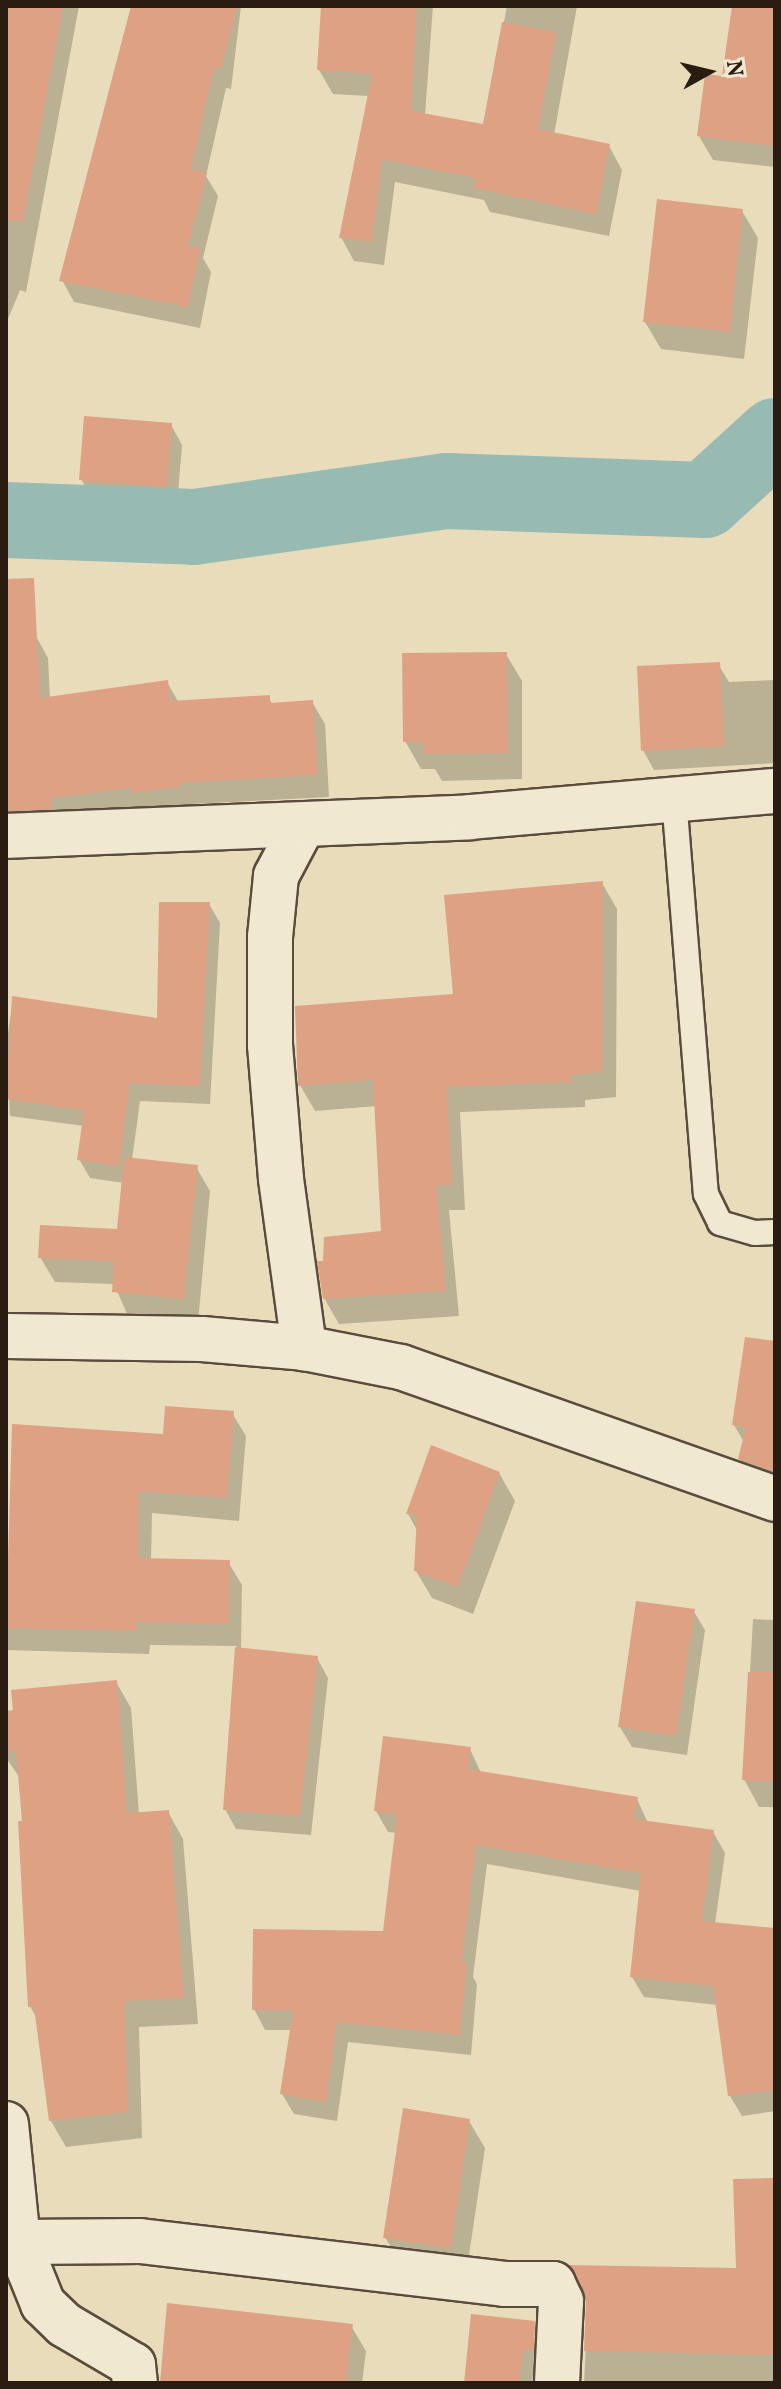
<!DOCTYPE html>
<style>
body{margin:0}
#map{position:relative;width:781px;height:2389px;overflow:hidden;background:#e9dcba;font-family:Vollkorn,serif}
div>[style]{position:absolute}
.shadow>*{inset:0;background:#0003}
.river>*{height:76px;margin:-38px;padding:0 38px;transform-origin:38px;border-radius:38px;background:#97bbb2}
.building>*{inset:0;background:#dea183}
.roads{filter:drop-shadow(2px 0 #5a4c3c) drop-shadow(-2px 0 #5a4c3c) drop-shadow(0 2px #5a4c3c) drop-shadow(0 -2px #5a4c3c)}
.lane>*{height:24px;margin:-12px;padding:0 12px;transform-origin:12px;border-radius:12px;background:#f1e8d2}
.street>*{height:44px;margin:-22px;padding:0 22px;transform-origin:22px;border-radius:22px;background:#f1e8d2}
span{translate:-50% -50%;white-space:nowrap;text-align:center;line-height:1.15;-webkit-text-stroke:7px #f1e8d2;paint-order:stroke}
.frame{position:absolute;inset:0;border:8px solid #2b1c12;pointer-events:none}
.north{position:absolute;left:669px;top:32px;width:80px;height:80px;-webkit-text-stroke:6px #f1e8d2;paint-order:stroke;rotate:82deg;font-size:22px;font-weight:700;line-height:32px;text-align:center;color:#2b1c12}
.north::after{content:'';display:block;margin:auto;width:28px;height:36px;background:#2b1c12;clip-path:polygon(50% 0,100% 100%,50% 72%,0 100%)}
</style>
<div id="map">
<div class="shadow">
<div style="clip-path:polygon(6px 6px,79px 6px,26px 292px,20px 290px,6px 324px)"></div>
<div style="clip-path:polygon(132px 6px,241px 6px,231px 89px,226px 88px,206px 176px,218px 196px,203px 258px,211px 272px,200px 328px,74px 302px,62px 280px)"></div>
<div style="clip-path:polygon(323px 6px,433px 6px,425px 115px,484px 127px,507px 6px,577px 6px,554px 135px,609px 146px,622px 170px,609px 236px,490px 212px,484px 200px,395px 182px,384px 265px,354px 261px,341px 237px,369px 96px,333px 94px,319px 70px)"></div>
<div style="clip-path:polygon(734px 6px,775px 6px,775px 167px,713px 160px,699px 136px,724px 79px)"></div>
<div style="clip-path:polygon(742px 211px,758px 238px,744px 359px,661px 349px,645px 322px)"></div>
<div style="clip-path:polygon(171px 425px,182px 445px,177px 506px,93px 499px,81px 479px)"></div>
<div style="clip-path:polygon(36px 636px,48px 658px,50px 699px,167px 682px,179px 703px,268px 697px,273px 705px,312px 702px,325px 724px,329px 797px,191px 804px,191px 809px,6px 836px,6px 637px)"></div>
<div style="clip-path:polygon(506px 654px,522px 681px,522px 779px,442px 781px,435px 769px,421px 769px,405px 741px)"></div>
<div style="clip-path:polygon(718px 664px,729px 682px,775px 680px,775px 763px,654px 770px,643px 750px)"></div>
<div style="clip-path:polygon(602px 883px,617px 909px,616px 1097px,585px 1100px,585px 1107px,460px 1112px,465px 1210px,449px 1210px,459px 1316px,339px 1324px,324px 1298px,383px 1233px,377px 1106px,315px 1111px,300px 1085px,455px 995px)"></div>
<div style="clip-path:polygon(209px 904px,220px 923px,210px 1104px,140px 1101px,132px 1160px,196px 1167px,210px 1191px,198px 1323px,128px 1316px,114px 1284px,55px 1282px,40px 1257px,119px 1231px,124px 1183px,90px 1178px,79px 1159px,84px 1126px,10px 1116px,6px 1047px,13px 998px,159px 1020px)"></div>
<div style="clip-path:polygon(775px 1343px,775px 1492px,755px 1485px,740px 1459px,744px 1442px,734px 1425px)"></div>
<div style="clip-path:polygon(232px 1413px,246px 1436px,239px 1521px,152px 1513px,151px 1561px,228px 1562px,242px 1585px,241px 1649px,317px 1658px,328px 1678px,311px 1835px,236px 1829px,225px 1809px,237px 1646px,150px 1645px,149px 1654px,6px 1650px,14px 1426px,165px 1436px)"></div>
<div style="clip-path:polygon(499px 1473px,515px 1501px,473px 1614px,432px 1598px,416px 1571px,418px 1532px,408px 1514px)"></div>
<div style="clip-path:polygon(693px 1610px,705px 1630px,687px 1755px,632px 1747px,620px 1727px)"></div>
<div style="clip-path:polygon(753px 1619px,775px 1620px,775px 1807px,759px 1807px,744px 1779px)"></div>
<div style="clip-path:polygon(116px 1682px,131px 1708px,139px 1814px,168px 1812px,183px 1839px,198px 2024px,139px 2027px,142px 2138px,66px 2147px,51px 2121px,37px 2019px,30px 2006px,25px 1822px,20px 1778px,6px 1758px,6px 1713px)"></div>
<div style="clip-path:polygon(470px 1749px,481px 1773px,637px 1799px,648px 1823px,713px 1832px,725px 1853px,715px 1924px,775px 1930px,775px 2111px,742px 2116px,730px 2096px,718px 2005px,644px 1997px,632px 1977px,641px 1891px,487px 1864px,473px 1977px,477px 1984px,471px 2055px,348px 2042px,337px 2121px,294px 2114px,282px 2094px,292px 2030px,265px 2030px,254px 2009px,385px 1933px,397px 1833px,388px 1832px,376px 1811px)"></div>
<div style="clip-path:polygon(469px 2121px,485px 2148px,466px 2275px,401px 2265px,385px 2237px)"></div>
<div style="clip-path:polygon(775px 2180px,775px 2383px,584px 2383px,588px 2302px,738px 2270px)"></div>
<div style="clip-path:polygon(525px 2322px,537px 2342px,532px 2383px,466px 2383px)"></div>
<div style="clip-path:polygon(351px 2326px,366px 2351px,362px 2383px,161px 2383px)"></div>
</div>
<div class="river">
<div style="left:6px;top:520px;width:188px;rotate:2.1deg"></div>
<div style="left:194px;top:527px;width:256px;rotate:-8.1deg"></div>
<div style="left:447px;top:491px;width:258px;rotate:2deg"></div>
<div style="left:705px;top:500px;width:95px;rotate:-42.4deg"></div>
</div>
<div class="building">
<div style="clip-path:polygon(6px 6px,63px 6px,23px 221px,6px 220px)"></div>
<div style="clip-path:polygon(131px 6px,237px 6px,221px 69px,214px 67px,191px 169px,207px 173px,188px 246px,200px 249px,188px 307px,59px 281px)"></div>
<div style="clip-path:polygon(321px 6px,417px 7px,411px 111px,483px 124px,502px 22px,556px 32px,538px 129px,610px 144px,596px 214px,474px 188px,476px 178px,382px 159px,372px 242px,339px 238px,372px 74px,317px 70px)"></div>
<div style="clip-path:polygon(732px 6px,775px 6px,775px 146px,697px 136px,705px 74px,722px 76px)"></div>
<div style="clip-path:polygon(657px 199px,743px 209px,730px 332px,643px 322px)"></div>
<div style="clip-path:polygon(84px 416px,172px 423px,167px 487px,79px 480px)"></div>
<div style="clip-path:polygon(34px 578px,40px 698px,168px 680px,170px 701px,270px 695px,270px 703px,313px 700px,318px 775px,180px 783px,180px 787px,132px 793px,131px 788px,51px 798px,52px 809px,6px 811px,6px 579px)"></div>
<div style="clip-path:polygon(507px 652px,508px 753px,424px 754px,423px 742px,403px 742px,402px 653px)"></div>
<div style="clip-path:polygon(720px 662px,724px 746px,641px 751px,637px 666px)"></div>
<div style="clip-path:polygon(603px 881px,602px 1072px,571px 1075px,572px 1082px,447px 1087px,452px 1185px,436px 1185px,446px 1291px,323px 1299px,317px 1261px,323px 1261px,324px 1237px,381px 1231px,373px 1080px,298px 1086px,295px 1006px,453px 994px,444px 895px)"></div>
<div style="clip-path:polygon(159px 902px,210px 902px,200px 1086px,130px 1083px,119px 1166px,77px 1160px,84px 1110px,6px 1099px,12px 996px,157px 1018px)"></div>
<div style="clip-path:polygon(124px 1157px,198px 1165px,184px 1299px,112px 1292px,114px 1261px,38px 1258px,40px 1225px,117px 1229px)"></div>
<div style="clip-path:polygon(745px 1337px,775px 1341px,775px 1472px,738px 1459px,746px 1427px,732px 1425px)"></div>
<div style="clip-path:polygon(165px 1406px,234px 1411px,227px 1498px,139px 1491px,138px 1558px,230px 1560px,229px 1624px,137px 1622px,137px 1631px,6px 1628px,12px 1424px,163px 1434px)"></div>
<div style="clip-path:polygon(431px 1445px,500px 1472px,458px 1587px,414px 1571px,417px 1515px,406px 1514px)"></div>
<div style="clip-path:polygon(636px 1601px,695px 1609px,676px 1736px,618px 1727px)"></div>
<div style="clip-path:polygon(235px 1647px,318px 1656px,300px 1816px,223px 1810px)"></div>
<div style="clip-path:polygon(748px 1672px,775px 1672px,775px 1782px,742px 1780px)"></div>
<div style="clip-path:polygon(117px 1680px,127px 1813px,169px 1810px,184px 1998px,125px 2001px,128px 2112px,49px 2121px,34px 2007px,28px 2007px,18px 1821px,22px 1821px,16px 1751px,6px 1752px,6px 1711px,13px 1710px,11px 1690px)"></div>
<div style="clip-path:polygon(383px 1736px,471px 1747px,468px 1769px,638px 1797px,634px 1819px,714px 1830px,702px 1921px,775px 1928px,775px 2090px,728px 2096px,713px 1986px,630px 1977px,641px 1873px,476px 1845px,462px 1961px,467px 1962px,460px 2035px,337px 2022px,326px 2102px,280px 2094px,293px 2010px,252px 2010px,253px 1929px,383px 1931px,397px 1814px,374px 1811px)"></div>
<div style="clip-path:polygon(403px 2108px,470px 2119px,451px 2248px,383px 2238px)"></div>
<div style="clip-path:polygon(775px 2178px,775px 2355px,584px 2351px,586px 2301px,568px 2265px,736px 2268px,733px 2179px)"></div>
<div style="clip-path:polygon(167px 2303px,353px 2324px,346px 2383px,160px 2383px)"></div>
<div style="clip-path:polygon(471px 2314px,535px 2321px,534px 2351px,523px 2350px,519px 2383px,464px 2383px)"></div>
</div>
<div class="roads">
<div class="lane">
<div style="left:674px;top:798px;width:397px;rotate:85.4deg"></div>
<div style="left:706px;top:1194px;width:32px;rotate:64deg"></div>
<div style="left:720px;top:1223px;width:36px;rotate:16deg"></div>
<div style="left:755px;top:1233px;width:20px;rotate:-3deg"></div>
</div>
<div class="street">
<div style="left:303px;top:825px;width:58px;rotate:117.9deg"></div>
<div style="left:276px;top:876px;width:61px;rotate:95.6deg"></div>
<div style="left:270px;top:937px;width:108px;rotate:90deg"></div>
<div style="left:270px;top:1045px;width:134px;rotate:85.3deg"></div>
<div style="left:281px;top:1179px;width:171px;rotate:82.2deg"></div>
<div style="left:6px;top:836px;width:464px;rotate:-2.3deg"></div>
<div style="left:470px;top:817px;width:306px;rotate:-4.9deg"></div>
<div style="left:6px;top:1336px;width:196px;rotate:0.9deg"></div>
<div style="left:202px;top:1339px;width:102px;rotate:5deg"></div>
<div style="left:304px;top:1348px;width:99px;rotate:11.1deg"></div>
<div style="left:401px;top:1367px;width:397px;rotate:19.4deg"></div>
<div style="left:6px;top:2124px;width:119px;rotate:84.2deg"></div>
<div style="left:18px;top:2242px;width:67px;rotate:68deg"></div>
<div style="left:43px;top:2304px;width:30px;rotate:44deg"></div>
<div style="left:65px;top:2325px;width:79px;rotate:30.5deg"></div>
<div style="left:133px;top:2365px;width:18px;rotate:84deg"></div>
<div style="left:18px;top:2242px;width:122px;rotate:-0.5deg"></div>
<div style="left:140px;top:2241px;width:367px;rotate:6.7deg"></div>
<div style="left:504px;top:2284px;width:49px"></div>
<div style="left:553px;top:2284px;width:19px;rotate:65deg"></div>
<div style="left:561px;top:2301px;width:82px;rotate:92.8deg"></div>
</div>
</div>
<div class="frame"></div>
<div class="north">N</div>
</div>
